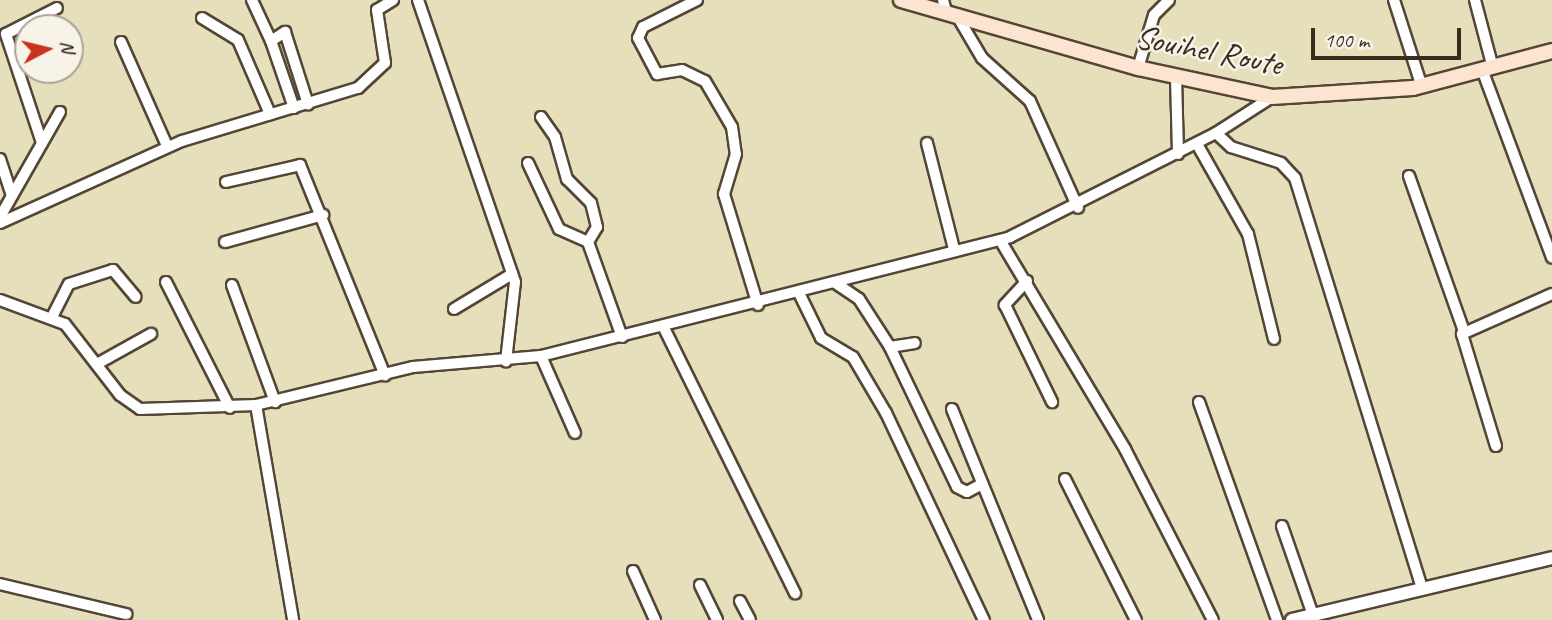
<!DOCTYPE html>
<style>
body{margin:0}
#map{position:relative;width:1552px;height:620px;overflow:hidden;background:#e6dfbb;font-family:Caveat,sans-serif}
div>[style]{position:absolute}
.roads{filter:drop-shadow(2px 0 #554536) drop-shadow(-2px 0 #554536) drop-shadow(0 2px #554536) drop-shadow(0 -2px #554536)}
.minor>*{height:10px;margin:-5px;padding:0 5px;transform-origin:5px;border-radius:5px;background:#fff}
.tertiary>*{height:12px;margin:-6px;padding:0 6px;transform-origin:6px;border-radius:6px;background:#fff}
.secondary>*{height:14px;margin:-7px;padding:0 7px;transform-origin:7px;border-radius:7px;background:#fde4d0}
span{translate:-50% -50%;white-space:nowrap;text-align:center;line-height:1.15;-webkit-text-stroke:5px #f7f3e8;paint-order:stroke}
.street-label{font-size:33px;color:#3b2a1e}
.north{position:absolute;left:14px;top:14px;width:70px;height:70px;box-sizing:border-box;background:#f7f3e8;border:2px solid #aca397;border-radius:50%;rotate:83deg;font-size:19px;font-weight:700;line-height:28px;text-align:center;color:#3b2a1e}
.north::after{content:'';display:block;margin:auto;width:24px;height:32px;background:#c8321e;clip-path:polygon(50% 0,100% 100%,50% 72%,0 100%)}
.scale{position:absolute;left:1311px;top:28px;width:150px;height:32px;box-sizing:border-box;border:4px solid #3b2a1e;border-top:0;padding-left:9px;font-size:21px;line-height:24px;white-space:nowrap;color:#3b2a1e;-webkit-text-stroke:5px #f7f3e8;paint-order:stroke}
</style>
<div id="map">
<div class="roads">
<div class="minor">
<div style="left:252px;top:0;width:45px;rotate:65.1deg"></div>
<div style="left:418px;top:0;width:298px;rotate:71deg"></div>
<div style="left:515px;top:282px;width:80px;rotate:96.5deg"></div>
<div style="left:697px;top:0;width:60px;rotate:153.4deg"></div>
<div style="left:643px;top:27px;width:12px;rotate:114deg"></div>
<div style="left:638px;top:38px;width:41px;rotate:62.2deg"></div>
<div style="left:657px;top:74px;width:25px;rotate:-9deg"></div>
<div style="left:682px;top:70px;width:25px;rotate:26deg"></div>
<div style="left:705px;top:81px;width:53px;rotate:59.6deg"></div>
<div style="left:732px;top:127px;width:27px;rotate:82deg"></div>
<div style="left:736px;top:154px;width:42px;rotate:106.7deg"></div>
<div style="left:724px;top:194px;width:116px;rotate:73deg"></div>
<div style="left:943px;top:0;width:11px;rotate:75deg"></div>
<div style="left:1394px;top:0;width:91px;rotate:72.2deg"></div>
<div style="left:1475px;top:0;width:70px;rotate:75.2deg"></div>
<div style="left:956px;top:14px;width:51px;rotate:59.4deg"></div>
<div style="left:982px;top:58px;width:64px;rotate:41.9deg"></div>
<div style="left:1030px;top:101px;width:117px;rotate:65.8deg"></div>
<div style="left:202px;top:18px;width:42px;rotate:31.4deg"></div>
<div style="left:238px;top:40px;width:81px;rotate:66.6deg"></div>
<div style="left:121px;top:42px;width:114px;rotate:66.1deg"></div>
<div style="left:1138px;top:68px;width:55px;rotate:-73.2deg"></div>
<div style="left:1154px;top:15px;width:21px;rotate:-45deg"></div>
<div style="left:1483px;top:72px;width:198px;rotate:69.6deg"></div>
<div style="left:1176px;top:77px;width:77px;rotate:88.5deg"></div>
<div style="left:294px;top:108px;width:71px;rotate:-108.9deg"></div>
<div style="left:271px;top:41px;width:17px;rotate:-33deg"></div>
<div style="left:285px;top:32px;width:76px;rotate:72.3deg"></div>
<div style="left:541px;top:117px;width:24px;rotate:55deg"></div>
<div style="left:555px;top:137px;width:44px;rotate:74.1deg"></div>
<div style="left:567px;top:179px;width:34px;rotate:45deg"></div>
<div style="left:591px;top:203px;width:25px;rotate:76deg"></div>
<div style="left:597px;top:227px;width:17px;rotate:121deg"></div>
<div style="left:1216px;top:133px;width:21px;rotate:43deg"></div>
<div style="left:1231px;top:147px;width:52px;rotate:17.7deg"></div>
<div style="left:1281px;top:163px;width:21px;rotate:47deg"></div>
<div style="left:1295px;top:178px;width:429px;rotate:72.8deg"></div>
<div style="left:42px;top:143px;width:115px;rotate:-108.3deg"></div>
<div style="left:6px;top:34px;width:57px;rotate:-27deg"></div>
<div style="left:927px;top:143px;width:109px;rotate:75.7deg"></div>
<div style="left:1197px;top:144px;width:103px;rotate:60.5deg"></div>
<div style="left:1248px;top:234px;width:108px;rotate:76.1deg"></div>
<div style="left:0;top:159px;width:38px;rotate:72deg"></div>
<div style="left:528px;top:163px;width:73px;rotate:64.8deg"></div>
<div style="left:559px;top:229px;width:32px;rotate:24deg"></div>
<div style="left:1409px;top:176px;width:164px;rotate:70.5deg"></div>
<div style="left:226px;top:182px;width:76px;rotate:-12.9deg"></div>
<div style="left:300px;top:165px;width:227px;rotate:68deg"></div>
<div style="left:0;top:217px;width:121px;rotate:-60.3deg"></div>
<div style="left:0;top:223px;width:200px;rotate:-24.3deg"></div>
<div style="left:182px;top:141px;width:184px;rotate:-16.8deg"></div>
<div style="left:358px;top:88px;width:37px;rotate:-43deg"></div>
<div style="left:385px;top:63px;width:54px;rotate:-98.6deg"></div>
<div style="left:377px;top:10px;width:19px;rotate:-32deg"></div>
<div style="left:1000px;top:240px;width:244px;rotate:59.1deg"></div>
<div style="left:1125px;top:449px;width:192px;rotate:62.8deg"></div>
<div style="left:225px;top:242px;width:102px;rotate:-15.4deg"></div>
<div style="left:588px;top:242px;width:101px;rotate:70.3deg"></div>
<div style="left:1027px;top:281px;width:33px;rotate:133deg"></div>
<div style="left:1005px;top:305px;width:108px;rotate:64.1deg"></div>
<div style="left:166px;top:282px;width:141px;rotate:63.1deg"></div>
<div style="left:834px;top:282px;width:30px;rotate:34deg"></div>
<div style="left:859px;top:299px;width:57px;rotate:57.1deg"></div>
<div style="left:890px;top:347px;width:25px;rotate:-9deg"></div>
<div style="left:232px;top:285px;width:125px;rotate:69.8deg"></div>
<div style="left:799px;top:293px;width:50px;rotate:63.9deg"></div>
<div style="left:821px;top:338px;width:37px;rotate:31deg"></div>
<div style="left:853px;top:357px;width:65px;rotate:59.5deg"></div>
<div style="left:886px;top:413px;width:229px;rotate:64.7deg"></div>
<div style="left:0;top:300px;width:69px;rotate:20.3deg"></div>
<div style="left:65px;top:324px;width:90px;rotate:52.2deg"></div>
<div style="left:120px;top:395px;width:24px;rotate:35deg"></div>
<div style="left:140px;top:409px;width:116px;rotate:-2deg"></div>
<div style="left:256px;top:405px;width:162px;rotate:-13.6deg"></div>
<div style="left:413px;top:367px;width:128px;rotate:-4.9deg"></div>
<div style="left:541px;top:356px;width:484px;rotate:-14.2deg"></div>
<div style="left:1010px;top:237px;width:231px;rotate:-26.8deg"></div>
<div style="left:1216px;top:133px;width:67px;rotate:-32.7deg"></div>
<div style="left:454px;top:309px;width:68px;rotate:-31.1deg"></div>
<div style="left:52px;top:317px;width:37px;rotate:-63deg"></div>
<div style="left:69px;top:284px;width:46px;rotate:-17.7deg"></div>
<div style="left:113px;top:270px;width:35px;rotate:50deg"></div>
<div style="left:664px;top:328px;width:296px;rotate:63.7deg"></div>
<div style="left:890px;top:347px;width:155px;rotate:64.4deg"></div>
<div style="left:957px;top:487px;width:11px;rotate:27deg"></div>
<div style="left:967px;top:492px;width:17px;rotate:-28deg"></div>
<div style="left:541px;top:356px;width:84px;rotate:66.2deg"></div>
<div style="left:97px;top:364px;width:62px;rotate:-29.1deg"></div>
<div style="left:1199px;top:402px;width:232px;rotate:70.3deg"></div>
<div style="left:256px;top:405px;width:218px;rotate:80.2deg"></div>
<div style="left:952px;top:409px;width:228px;rotate:67.8deg"></div>
<div style="left:1496px;top:446px;width:117px;rotate:-106.9deg"></div>
<div style="left:1462px;top:334px;width:98px;rotate:-24deg"></div>
<div style="left:1065px;top:479px;width:158px;rotate:63.3deg"></div>
<div style="left:1282px;top:526px;width:94px;rotate:70.8deg"></div>
<div style="left:633px;top:571px;width:54px;rotate:65.8deg"></div>
<div style="left:0;top:584px;width:130px;rotate:13.4deg"></div>
<div style="left:700px;top:585px;width:39px;rotate:64deg"></div>
<div style="left:740px;top:601px;width:21px;rotate:62deg"></div>
</div>
<div class="tertiary">
<div style="left:1292px;top:620px;width:267px;rotate:-13.4deg"></div>
</div>
<div class="secondary">
<div style="left:901px;top:0;width:247px;rotate:16deg"></div>
<div style="left:1138px;top:68px;width:137px;rotate:12.2deg"></div>
<div style="left:1272px;top:97px;width:141px;rotate:-3.7deg"></div>
<div style="left:1413px;top:88px;width:144px;rotate:-14.9deg"></div>
</div>
</div>
<div class="street-label">
<span style="left:1209px;top:51px;rotate:11deg">Souihel Route</span>
</div>
<div class="north">N</div>
<div class="scale">100 m</div>
</div>
